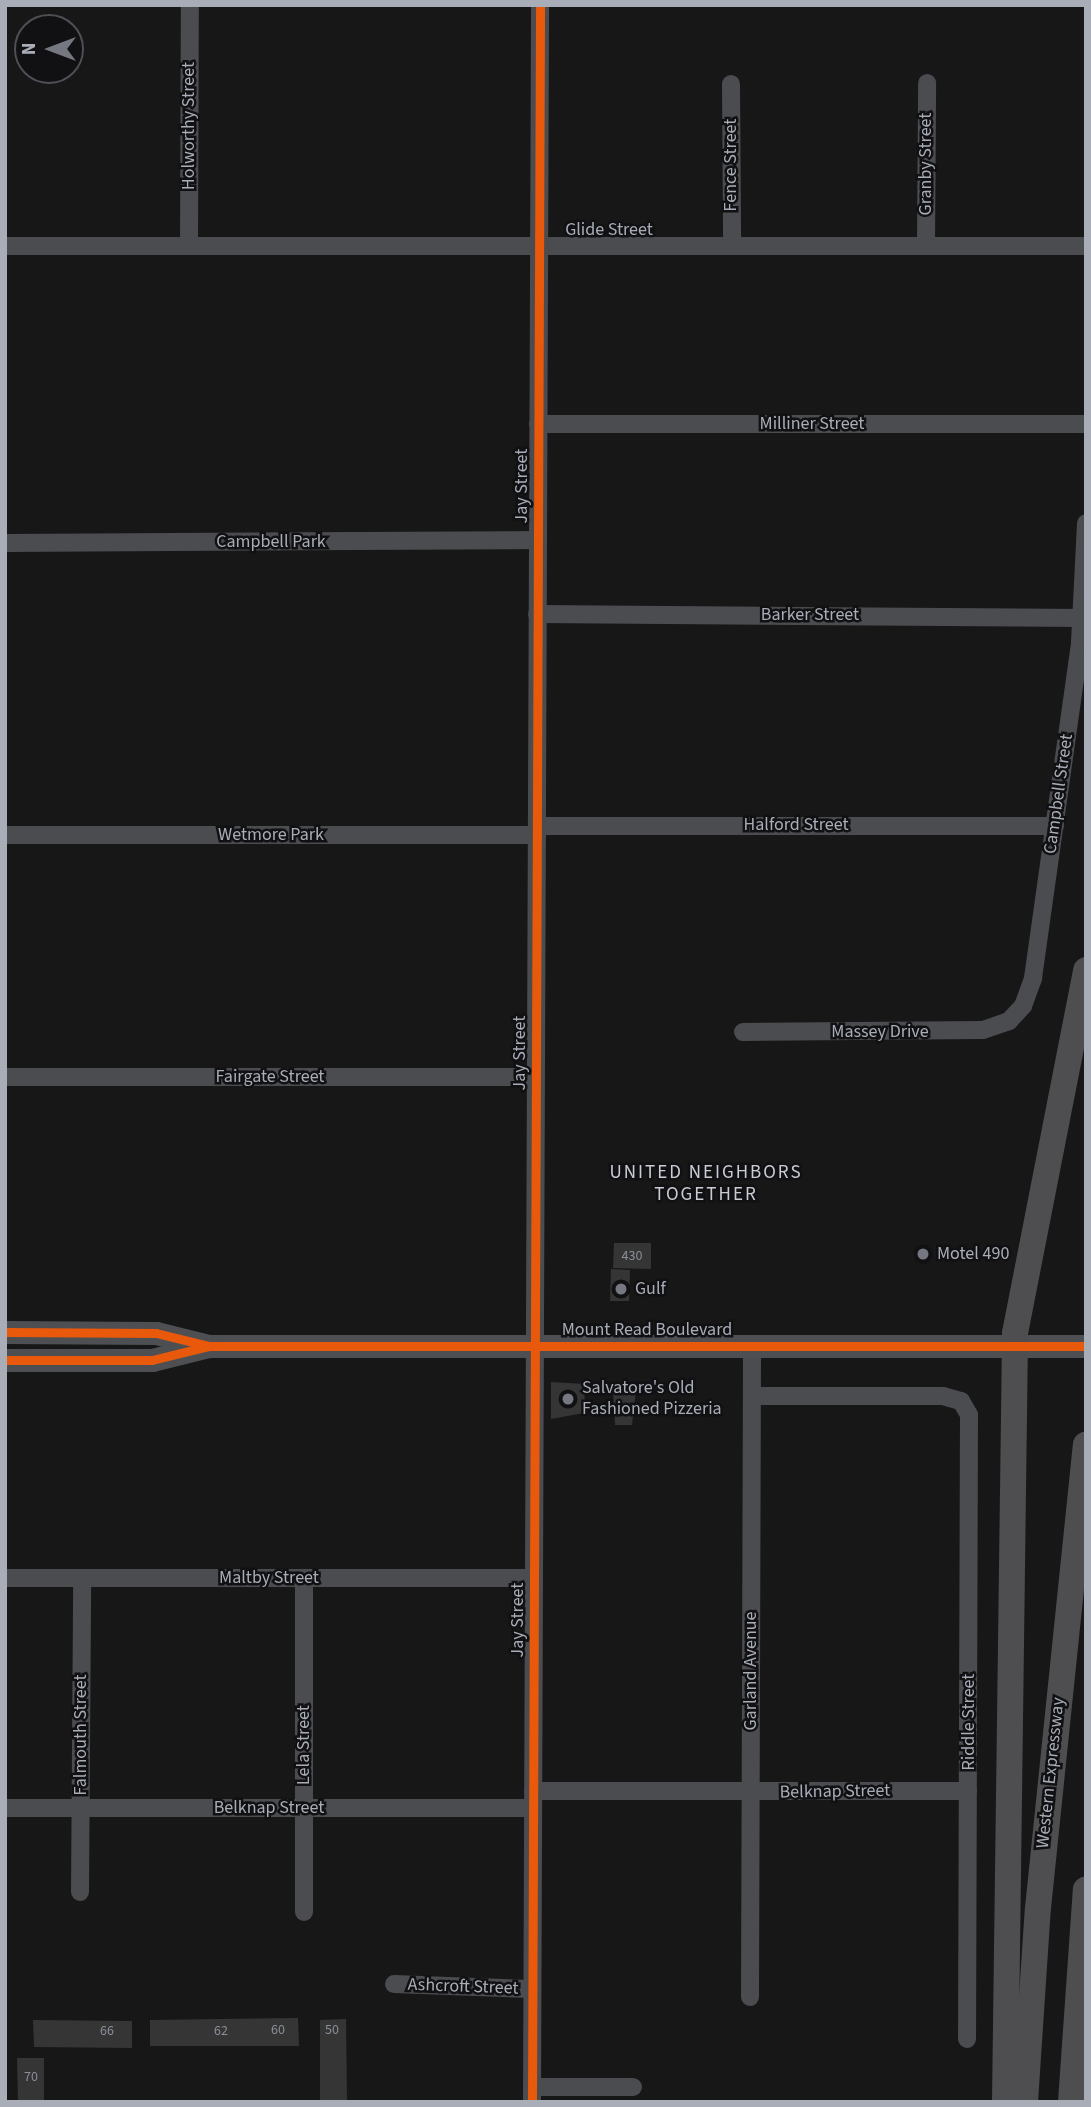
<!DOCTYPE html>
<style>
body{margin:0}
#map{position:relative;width:1091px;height:2107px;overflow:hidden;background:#171717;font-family:"Source Sans 3",sans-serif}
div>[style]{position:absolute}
.building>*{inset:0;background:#353536}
.minor>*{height:18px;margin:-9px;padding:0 9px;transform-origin:9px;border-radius:9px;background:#4b4c50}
.major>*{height:23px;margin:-11.5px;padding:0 11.5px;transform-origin:11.5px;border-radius:11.5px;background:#4d4f52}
.highway>*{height:26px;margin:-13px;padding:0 13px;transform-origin:13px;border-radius:13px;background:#4e4e51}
.cycleway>*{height:9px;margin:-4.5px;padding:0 4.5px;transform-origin:4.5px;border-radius:4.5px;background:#e8590c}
.dots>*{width:19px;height:19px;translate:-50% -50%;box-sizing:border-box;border:4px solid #111113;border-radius:50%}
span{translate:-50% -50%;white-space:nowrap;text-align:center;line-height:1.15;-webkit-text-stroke:5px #111113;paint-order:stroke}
.number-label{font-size:14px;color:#8b8f98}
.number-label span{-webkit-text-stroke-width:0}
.street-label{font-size:18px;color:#a8adb8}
.poi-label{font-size:18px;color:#a8adb8}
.left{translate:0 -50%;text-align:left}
.neighbourhood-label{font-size:19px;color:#c9ccd4;letter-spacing:2px}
.frame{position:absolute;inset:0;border:7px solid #a8adb8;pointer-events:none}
.north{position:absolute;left:14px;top:14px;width:70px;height:70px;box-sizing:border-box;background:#111113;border:2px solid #4d4f55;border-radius:50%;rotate:270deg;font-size:19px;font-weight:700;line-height:28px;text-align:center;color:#a8adb8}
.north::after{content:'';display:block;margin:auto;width:24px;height:32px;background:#757880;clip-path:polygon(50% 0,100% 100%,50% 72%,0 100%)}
</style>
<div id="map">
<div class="building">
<div style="clip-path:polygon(614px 1243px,651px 1243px,651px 1269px,613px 1268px)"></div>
<div style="clip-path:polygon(611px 1269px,630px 1270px,629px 1301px,610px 1301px)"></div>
<div style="clip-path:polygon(551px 1382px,585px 1384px,584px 1413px,551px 1419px)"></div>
<div style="clip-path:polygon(613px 1390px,636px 1390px,632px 1425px,615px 1425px)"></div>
<div style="clip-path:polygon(298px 2018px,299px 2046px,150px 2046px,150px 2020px)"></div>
<div style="clip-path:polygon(346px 2019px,347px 2102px,320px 2102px,320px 2020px)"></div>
<div style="clip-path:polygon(33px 2020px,132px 2021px,132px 2048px,34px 2047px)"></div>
<div style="clip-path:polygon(17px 2058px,44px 2058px,44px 2102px,18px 2102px)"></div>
</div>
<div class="minor">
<div style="left:731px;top:84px;width:161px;rotate:89.6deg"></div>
<div style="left:926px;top:245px;width:162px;rotate:-89.6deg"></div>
<div style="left:5px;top:246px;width:1081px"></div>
<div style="left:189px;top:246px;width:241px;rotate:-89.8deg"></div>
<div style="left:538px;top:424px;width:548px"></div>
<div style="left:5px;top:543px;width:533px;rotate:-0.32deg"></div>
<div style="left:537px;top:614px;width:546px;rotate:0.42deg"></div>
<div style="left:537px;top:826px;width:518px"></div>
<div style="left:5px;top:835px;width:532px"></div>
<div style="left:743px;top:1032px;width:240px;rotate:-0.5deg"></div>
<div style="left:983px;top:1030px;width:28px;rotate:-19deg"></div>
<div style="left:1009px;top:1021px;width:21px;rotate:-47deg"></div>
<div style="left:1023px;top:1006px;width:30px;rotate:-70deg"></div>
<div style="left:1033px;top:978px;width:339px;rotate:-82deg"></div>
<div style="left:1080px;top:642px;width:119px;rotate:-87.1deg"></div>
<div style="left:5px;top:1077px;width:530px"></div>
<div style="left:752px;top:1396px;width:191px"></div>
<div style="left:943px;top:1396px;width:19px;rotate:16deg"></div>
<div style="left:961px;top:1401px;width:16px;rotate:60deg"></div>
<div style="left:969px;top:1415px;width:624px;rotate:90.18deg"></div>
<div style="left:5px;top:1578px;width:529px"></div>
<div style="left:304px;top:1578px;width:334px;rotate:90deg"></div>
<div style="left:533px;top:1791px;width:435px"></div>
<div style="left:5px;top:1808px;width:528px"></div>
<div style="left:80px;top:1892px;width:314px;rotate:-89.6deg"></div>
<div style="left:394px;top:1984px;width:138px;rotate:2.1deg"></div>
<div style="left:750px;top:1997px;width:651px;rotate:-89.82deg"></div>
<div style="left:532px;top:2087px;width:101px"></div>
<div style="left:532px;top:2102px;width:2097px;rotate:-89.78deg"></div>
</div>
<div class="major">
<div style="left:5px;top:1332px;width:151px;rotate:0.4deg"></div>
<div style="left:156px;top:1333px;width:55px;rotate:13.8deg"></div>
<div style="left:209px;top:1346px;width:877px"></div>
<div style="left:5px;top:1360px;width:147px"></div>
<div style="left:152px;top:1360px;width:59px;rotate:-13.8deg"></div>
</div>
<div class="highway">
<div style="left:1005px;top:2102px;width:769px;rotate:-89.25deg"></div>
<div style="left:1015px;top:1333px;width:370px;rotate:-78.9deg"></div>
<div style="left:1025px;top:2102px;width:194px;rotate:-86.2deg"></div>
<div style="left:1038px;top:1908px;width:466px;rotate:-84.1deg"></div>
<div style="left:1071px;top:2102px;width:213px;rotate:-86deg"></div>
</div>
<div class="cycleway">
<div style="left:5px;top:1332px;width:151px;rotate:0.4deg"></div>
<div style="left:156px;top:1333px;width:55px;rotate:13.8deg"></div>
<div style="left:209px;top:1346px;width:877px"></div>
<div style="left:5px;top:1360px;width:147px"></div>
<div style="left:152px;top:1360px;width:59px;rotate:-13.8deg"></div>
<div style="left:532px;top:2102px;width:2097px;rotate:-89.78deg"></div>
</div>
<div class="dots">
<div style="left:923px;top:1254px;background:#757880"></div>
<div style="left:621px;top:1289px;background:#757880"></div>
<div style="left:568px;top:1399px;background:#757880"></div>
</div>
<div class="number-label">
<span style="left:632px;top:1256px">430</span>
<span style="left:278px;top:2030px">60</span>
<span style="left:332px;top:2030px">50</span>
<span style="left:107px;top:2031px">66</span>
<span style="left:221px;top:2031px">62</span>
<span style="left:31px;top:2077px">70</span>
</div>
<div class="street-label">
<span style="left:189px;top:126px;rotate:-90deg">Holworthy Street</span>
<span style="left:926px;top:164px;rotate:-90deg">Granby Street</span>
<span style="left:731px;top:165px;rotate:-90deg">Fence Street</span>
<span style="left:609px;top:230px">Glide Street</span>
<span style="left:812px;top:424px">Milliner Street</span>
<span style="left:522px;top:486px;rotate:-90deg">Jay Street</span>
<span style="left:271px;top:542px">Campbell Park</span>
<span style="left:810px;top:615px">Barker Street</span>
<span style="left:1059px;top:794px;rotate:-82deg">Campbell Street</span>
<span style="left:796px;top:825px">Halford Street</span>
<span style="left:271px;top:835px">Wetmore Park</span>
<span style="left:880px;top:1032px">Massey Drive</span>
<span style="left:520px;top:1053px;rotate:-90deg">Jay Street</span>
<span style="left:270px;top:1077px">Fairgate Street</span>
<span style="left:647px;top:1330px">Mount Read Boulevard</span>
<span style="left:269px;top:1578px">Maltby Street</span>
<span style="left:518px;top:1620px;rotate:-90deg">Jay Street</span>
<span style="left:751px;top:1671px;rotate:-90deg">Garland Avenue</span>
<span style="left:969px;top:1722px;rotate:-90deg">Riddle Street</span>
<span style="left:81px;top:1735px;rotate:-90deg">Falmouth Street</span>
<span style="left:304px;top:1745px;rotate:-90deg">Lela Street</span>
<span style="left:1051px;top:1773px;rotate:-84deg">Western Expressway</span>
<span style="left:835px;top:1792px;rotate:-1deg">Belknap Street</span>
<span style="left:269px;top:1808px">Belknap Street</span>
<span style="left:463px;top:1987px;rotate:2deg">Ashcroft Street</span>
</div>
<div class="poi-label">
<span class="left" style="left:937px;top:1254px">Motel 490</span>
<span class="left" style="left:635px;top:1289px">Gulf</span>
<span class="left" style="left:582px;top:1399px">Salvatore's Old<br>Fashioned Pizzeria</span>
</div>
<div class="neighbourhood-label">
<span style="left:706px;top:1184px">UNITED NEIGHBORS<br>TOGETHER</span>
</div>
<div class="frame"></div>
<div class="north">N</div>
</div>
